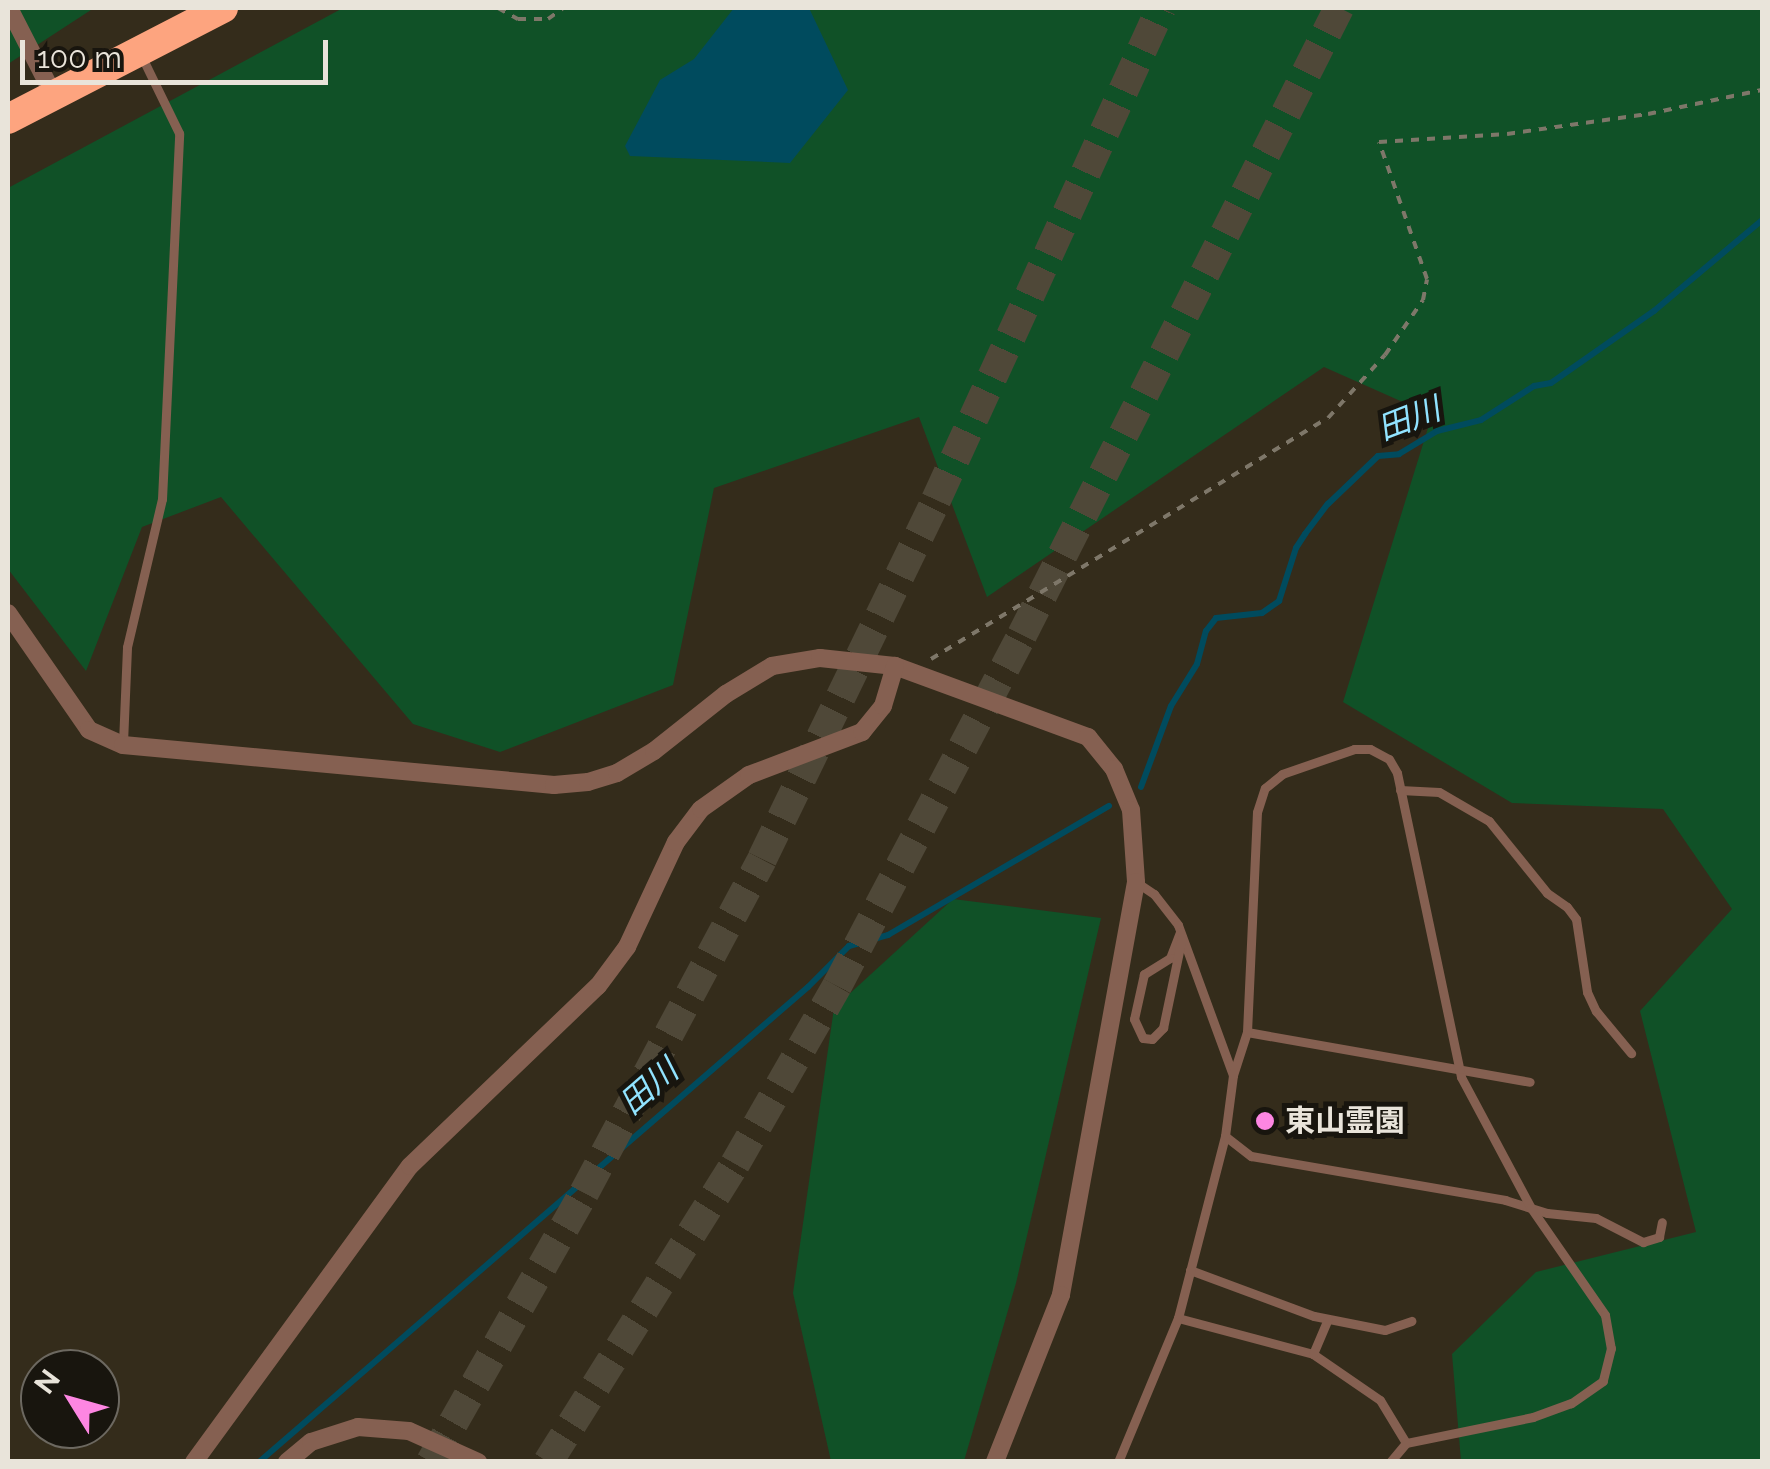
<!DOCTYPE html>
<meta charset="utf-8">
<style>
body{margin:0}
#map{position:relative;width:1770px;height:1469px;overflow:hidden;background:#342c1b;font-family:Raleway,"Noto Sans JP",sans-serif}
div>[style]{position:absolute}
.green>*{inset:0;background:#105127}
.water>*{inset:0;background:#004b5e}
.stream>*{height:6px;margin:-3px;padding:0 3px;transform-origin:3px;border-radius:3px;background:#004b5e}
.highway-tunnel>*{height:30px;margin-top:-15px;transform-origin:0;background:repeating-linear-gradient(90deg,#4f4838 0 30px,transparent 0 45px)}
.path>*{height:4px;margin-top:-2px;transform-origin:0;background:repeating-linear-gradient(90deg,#7e7769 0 8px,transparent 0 16px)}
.lane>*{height:9px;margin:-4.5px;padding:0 4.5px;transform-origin:4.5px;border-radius:4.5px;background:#856051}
.street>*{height:18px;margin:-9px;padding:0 9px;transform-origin:9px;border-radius:9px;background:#856051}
.highway>*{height:30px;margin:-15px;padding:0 15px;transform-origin:15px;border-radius:15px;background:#fda47f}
.dots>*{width:28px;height:28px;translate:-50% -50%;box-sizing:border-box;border:5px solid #18150e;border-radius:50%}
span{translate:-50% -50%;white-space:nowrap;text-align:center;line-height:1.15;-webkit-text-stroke:10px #18150e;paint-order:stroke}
.poi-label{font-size:30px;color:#e9e4da;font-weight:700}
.left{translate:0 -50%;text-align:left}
.water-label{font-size:32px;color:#91e3ff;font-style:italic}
.frame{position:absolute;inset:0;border:10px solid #e9e4da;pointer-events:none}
.north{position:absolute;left:20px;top:1349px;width:100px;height:100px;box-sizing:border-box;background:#18150e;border:2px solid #6c6860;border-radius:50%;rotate:307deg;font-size:28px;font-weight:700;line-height:40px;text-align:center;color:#e9e4da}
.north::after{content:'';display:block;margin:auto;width:35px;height:45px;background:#fd86e2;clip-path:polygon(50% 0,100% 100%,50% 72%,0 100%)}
.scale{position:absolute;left:20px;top:40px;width:308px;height:45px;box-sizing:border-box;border:5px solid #e9e4da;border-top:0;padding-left:12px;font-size:30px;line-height:35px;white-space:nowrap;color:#e9e4da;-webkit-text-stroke:8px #18150e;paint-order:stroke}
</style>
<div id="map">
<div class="green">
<div style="clip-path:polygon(8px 8px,94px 8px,8px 64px)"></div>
<div style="clip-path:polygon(343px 8px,1762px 8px,1762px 1461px,1461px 1461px,1452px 1354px,1536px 1272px,1696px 1232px,1640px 1011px,1732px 909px,1663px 809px,1512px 803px,1343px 702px,1432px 415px,1324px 367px,987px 597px,919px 417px,714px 488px,673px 685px,500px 752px,413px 724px,221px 497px,142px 527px,86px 671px,8px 569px,8px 188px)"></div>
<div style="clip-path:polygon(953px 899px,1101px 918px,1016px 1283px,964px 1461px,831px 1461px,793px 1293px,834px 1008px)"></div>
</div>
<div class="water">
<div style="clip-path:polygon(734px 8px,809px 8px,848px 90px,790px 163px,630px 156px,625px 146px,660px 80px,694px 59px)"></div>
</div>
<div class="stream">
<div style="left:1141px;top:787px;width:86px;rotate:-69.7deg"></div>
<div style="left:1171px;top:706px;width:49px;rotate:-58.2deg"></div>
<div style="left:1197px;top:664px;width:34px;rotate:-75deg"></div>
<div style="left:1206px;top:631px;width:16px;rotate:-52deg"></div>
<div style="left:1216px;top:618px;width:46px;rotate:-6.2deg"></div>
<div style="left:1262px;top:613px;width:21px;rotate:-35deg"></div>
<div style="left:1279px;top:601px;width:56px;rotate:-72.2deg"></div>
<div style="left:1296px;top:548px;width:17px;rotate:-57deg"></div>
<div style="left:1305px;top:534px;width:38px;rotate:-53deg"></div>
<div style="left:1328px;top:504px;width:69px;rotate:-43.8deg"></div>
<div style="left:1378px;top:456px;width:21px;rotate:-5deg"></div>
<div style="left:1399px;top:454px;width:44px;rotate:-31.2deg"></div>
<div style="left:1437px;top:431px;width:45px;rotate:-14deg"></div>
<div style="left:1481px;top:420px;width:63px;rotate:-32.7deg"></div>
<div style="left:1534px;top:386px;width:17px;rotate:-10deg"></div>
<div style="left:1551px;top:383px;width:126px;rotate:-35deg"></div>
<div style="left:1654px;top:311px;width:141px;rotate:-40.1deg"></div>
<div style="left:259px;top:1462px;width:726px;rotate:-40.87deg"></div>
<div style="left:808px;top:987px;width:58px;rotate:-45deg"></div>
<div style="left:849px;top:946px;width:41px;rotate:-15.8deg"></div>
<div style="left:888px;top:935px;width:256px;rotate:-30.3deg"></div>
</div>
<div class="highway-tunnel">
<div style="left:431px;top:1462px;width:309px;rotate:-60.4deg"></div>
<div style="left:584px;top:1193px;width:378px;rotate:-61.9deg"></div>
<div style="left:762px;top:859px;width:399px;rotate:-64.1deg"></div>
<div style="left:936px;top:500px;width:541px;rotate:-65.42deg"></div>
<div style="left:548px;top:1462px;width:352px;rotate:-57.9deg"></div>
<div style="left:735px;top:1164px;width:205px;rotate:-60.2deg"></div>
<div style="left:837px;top:986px;width:397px;rotate:-62.2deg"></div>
<div style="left:1022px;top:635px;width:703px;rotate:-63.18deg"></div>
</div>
<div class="path">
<div style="left:498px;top:8px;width:23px;rotate:29deg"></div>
<div style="left:518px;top:19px;width:30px"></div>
<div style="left:548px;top:19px;width:19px;rotate:-36deg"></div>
<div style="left:931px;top:659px;width:464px;rotate:-31.3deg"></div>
<div style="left:1328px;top:418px;width:85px;rotate:-47.9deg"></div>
<div style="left:1385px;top:355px;width:67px;rotate:-55.4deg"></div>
<div style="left:1423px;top:300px;width:21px;rotate:-79deg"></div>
<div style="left:1427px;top:279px;width:145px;rotate:-109.3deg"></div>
<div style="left:1379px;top:142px;width:128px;rotate:-3.6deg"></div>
<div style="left:1507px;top:134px;width:142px;rotate:-8.1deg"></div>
<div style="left:1648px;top:114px;width:116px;rotate:-11.9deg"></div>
</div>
<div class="lane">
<div style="left:123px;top:743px;width:96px;rotate:-87.6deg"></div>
<div style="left:127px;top:647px;width:152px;rotate:-76.7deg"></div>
<div style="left:162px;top:499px;width:366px;rotate:-87.3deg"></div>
<div style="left:179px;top:133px;width:85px;rotate:-116deg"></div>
<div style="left:1400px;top:790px;width:39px;rotate:3deg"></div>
<div style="left:1439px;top:792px;width:58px;rotate:30.1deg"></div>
<div style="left:1489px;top:821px;width:92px;rotate:51.1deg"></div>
<div style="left:1547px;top:893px;width:24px;rotate:35deg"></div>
<div style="left:1567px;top:907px;width:15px;rotate:53deg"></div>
<div style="left:1576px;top:919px;width:74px;rotate:81.4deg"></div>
<div style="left:1587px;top:992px;width:21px;rotate:65deg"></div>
<div style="left:1596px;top:1011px;width:55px;rotate:50.2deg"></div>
<div style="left:1136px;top:882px;width:22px;rotate:34deg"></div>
<div style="left:1154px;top:894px;width:39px;rotate:52deg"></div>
<div style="left:1178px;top:925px;width:160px;rotate:69.9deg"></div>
<div style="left:1180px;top:932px;width:28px;rotate:111deg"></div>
<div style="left:1170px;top:958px;width:31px;rotate:148deg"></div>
<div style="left:1144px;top:974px;width:46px;rotate:102.5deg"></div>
<div style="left:1134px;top:1019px;width:21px;rotate:65deg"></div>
<div style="left:1143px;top:1038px;width:9px;rotate:6deg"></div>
<div style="left:1152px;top:1039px;width:16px;rotate:-45deg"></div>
<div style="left:1163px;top:1028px;width:93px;rotate:-78.2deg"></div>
<div style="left:1247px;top:1032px;width:287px;rotate:10deg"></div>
<div style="left:1225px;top:1136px;width:33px;rotate:38deg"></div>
<div style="left:1251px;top:1156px;width:258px;rotate:9.8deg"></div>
<div style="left:1505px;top:1200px;width:44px;rotate:17.2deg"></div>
<div style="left:1547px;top:1213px;width:49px;rotate:5.8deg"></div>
<div style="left:1596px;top:1218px;width:53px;rotate:27.1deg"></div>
<div style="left:1643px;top:1242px;width:17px;rotate:-17deg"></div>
<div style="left:1659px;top:1237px;width:15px;rotate:-79deg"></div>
<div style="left:1190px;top:1270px;width:132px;rotate:20.4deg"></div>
<div style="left:1314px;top:1316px;width:72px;rotate:11.2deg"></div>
<div style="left:1385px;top:1330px;width:28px;rotate:-19deg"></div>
<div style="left:1178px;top:1318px;width:140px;rotate:14.9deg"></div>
<div style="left:1313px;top:1354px;width:81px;rotate:34.5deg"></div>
<div style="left:1380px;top:1400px;width:50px;rotate:58.8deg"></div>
<div style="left:1313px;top:1354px;width:38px;rotate:-67deg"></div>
<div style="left:1118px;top:1462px;width:156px;rotate:-67.4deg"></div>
<div style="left:1178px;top:1318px;width:188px;rotate:-75.5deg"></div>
<div style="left:1225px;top:1136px;width:62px;rotate:-82.5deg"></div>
<div style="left:1233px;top:1075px;width:45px;rotate:-72deg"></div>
<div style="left:1247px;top:1032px;width:220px;rotate:-87.4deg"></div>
<div style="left:1257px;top:812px;width:25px;rotate:-72deg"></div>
<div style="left:1265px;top:788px;width:22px;rotate:-39deg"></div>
<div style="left:1282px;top:774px;width:76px;rotate:-19.1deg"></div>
<div style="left:1354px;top:749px;width:16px"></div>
<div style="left:1370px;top:749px;width:21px;rotate:28deg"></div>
<div style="left:1389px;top:759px;width:16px;rotate:60deg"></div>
<div style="left:1397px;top:773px;width:311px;rotate:78.1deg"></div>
<div style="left:1461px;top:1077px;width:149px;rotate:61.9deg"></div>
<div style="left:1531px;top:1208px;width:130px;rotate:55.3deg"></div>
<div style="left:1605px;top:1315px;width:34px;rotate:80deg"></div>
<div style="left:1611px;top:1348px;width:34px;rotate:104deg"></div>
<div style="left:1603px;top:1381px;width:39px;rotate:145deg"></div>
<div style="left:1571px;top:1403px;width:40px;rotate:159.8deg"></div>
<div style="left:1533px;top:1417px;width:130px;rotate:168.4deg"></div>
<div style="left:1406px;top:1443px;width:25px;rotate:130deg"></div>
</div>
<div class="street">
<div style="left:9px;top:8px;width:97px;rotate:62.9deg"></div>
<div style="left:8px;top:613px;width:142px;rotate:55.3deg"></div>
<div style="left:89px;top:730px;width:37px;rotate:24deg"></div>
<div style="left:123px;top:745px;width:433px;rotate:5.3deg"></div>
<div style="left:554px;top:785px;width:34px;rotate:-5deg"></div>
<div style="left:588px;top:782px;width:30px;rotate:-17deg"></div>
<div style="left:617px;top:773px;width:43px;rotate:-30.7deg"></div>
<div style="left:654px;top:751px;width:92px;rotate:-38.4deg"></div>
<div style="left:726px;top:694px;width:54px;rotate:-31.3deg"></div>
<div style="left:772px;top:666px;width:49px;rotate:-9.5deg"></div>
<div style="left:820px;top:658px;width:75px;rotate:6.1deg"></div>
<div style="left:895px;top:666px;width:206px;rotate:20.2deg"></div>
<div style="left:1088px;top:737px;width:41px;rotate:50.9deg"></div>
<div style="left:1114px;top:769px;width:44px;rotate:67.5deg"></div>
<div style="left:1131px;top:810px;width:72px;rotate:86deg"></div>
<div style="left:1136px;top:882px;width:420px;rotate:100.3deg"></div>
<div style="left:1061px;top:1295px;width:180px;rotate:111.6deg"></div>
<div style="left:194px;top:1462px;width:366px;rotate:-53.9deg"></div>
<div style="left:410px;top:1166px;width:260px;rotate:-43.8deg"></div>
<div style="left:598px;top:986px;width:49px;rotate:-53.4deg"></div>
<div style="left:627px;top:947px;width:116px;rotate:-65deg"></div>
<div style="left:676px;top:842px;width:41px;rotate:-52.9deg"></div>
<div style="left:701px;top:809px;width:59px;rotate:-35.3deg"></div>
<div style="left:749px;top:775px;width:121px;rotate:-20.8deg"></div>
<div style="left:862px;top:732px;width:33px;rotate:-51deg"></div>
<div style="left:883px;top:706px;width:42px;rotate:-73.3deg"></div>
<div style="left:287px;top:1462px;width:31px;rotate:-40deg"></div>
<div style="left:311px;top:1442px;width:49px;rotate:-17.7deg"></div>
<div style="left:358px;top:1427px;width:51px;rotate:4.5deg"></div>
<div style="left:409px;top:1431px;width:76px;rotate:24.2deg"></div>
</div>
<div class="highway">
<div style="left:8px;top:119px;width:242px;rotate:-27.3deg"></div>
</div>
<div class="dots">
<div style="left:1265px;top:1121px;background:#fd86e2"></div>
</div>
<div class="poi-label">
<span class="left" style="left:1285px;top:1121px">東山霊園</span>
</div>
<div class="water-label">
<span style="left:1409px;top:419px;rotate:-21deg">田川</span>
<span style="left:649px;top:1087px;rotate:-41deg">田川</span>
</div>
<div class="frame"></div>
<div class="north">N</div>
<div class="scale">100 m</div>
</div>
